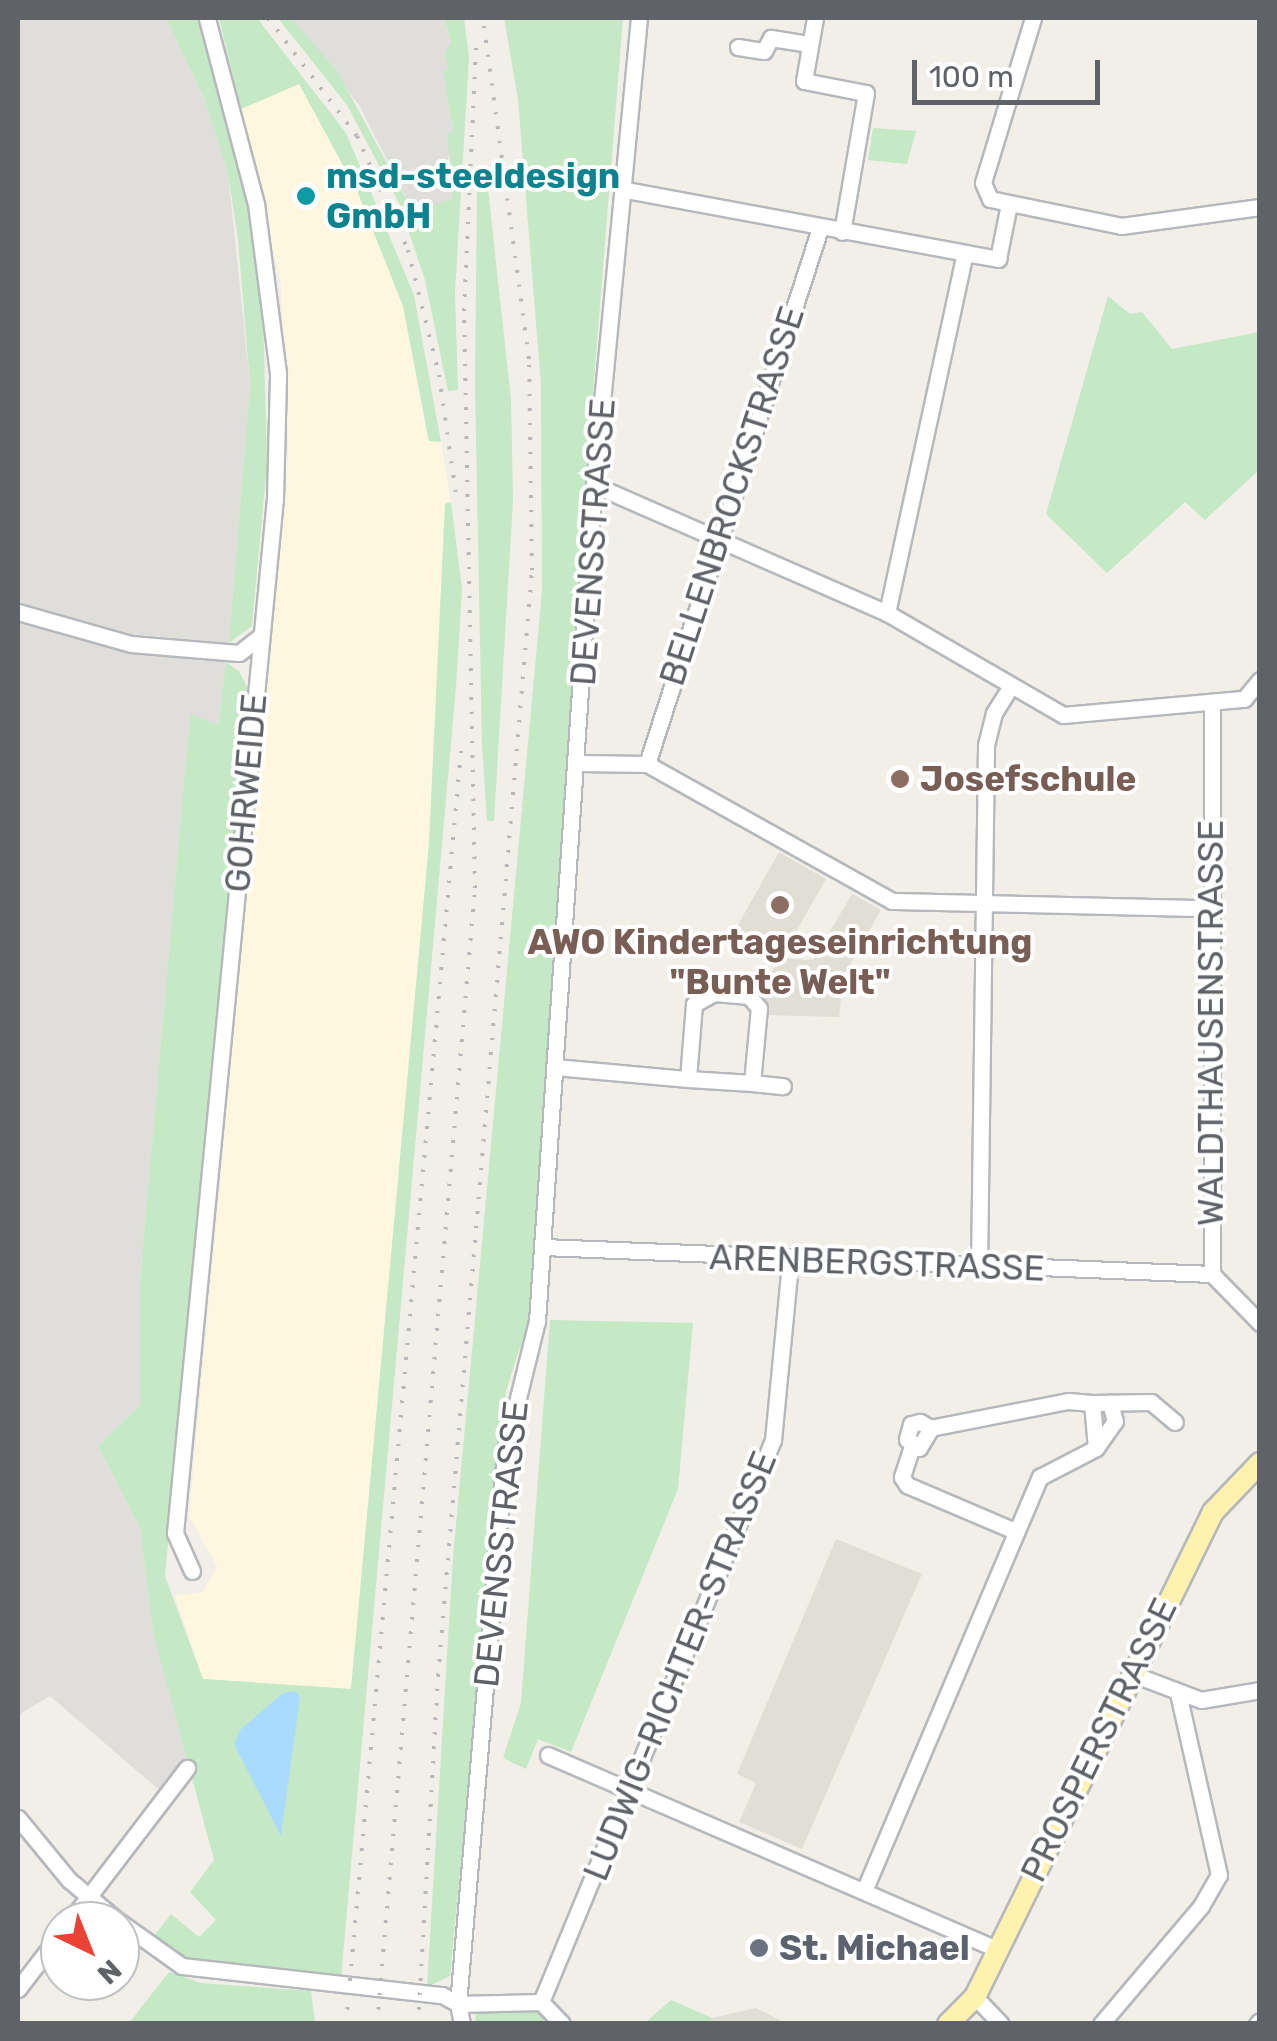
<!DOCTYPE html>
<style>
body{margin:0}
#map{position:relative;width:1277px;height:2041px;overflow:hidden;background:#f1efe8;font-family:Rubik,sans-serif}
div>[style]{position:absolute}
.commercial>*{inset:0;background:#fef7e0}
.industrial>*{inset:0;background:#e0deda}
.education>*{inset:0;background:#e1ded6}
.green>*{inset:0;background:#c5e8c5}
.water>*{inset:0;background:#aadaff}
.roads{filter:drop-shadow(2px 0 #b5b8bc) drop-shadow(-2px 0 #b5b8bc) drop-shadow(0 2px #b5b8bc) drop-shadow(0 -2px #b5b8bc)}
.minor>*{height:15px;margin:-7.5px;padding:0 7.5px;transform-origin:7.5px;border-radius:7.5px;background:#fff}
.major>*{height:20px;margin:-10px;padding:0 10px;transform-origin:10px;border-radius:10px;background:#fff2af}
.rail>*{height:4px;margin-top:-2px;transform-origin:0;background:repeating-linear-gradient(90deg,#b6b7b8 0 2.5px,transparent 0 14.5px)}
.dots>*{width:28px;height:28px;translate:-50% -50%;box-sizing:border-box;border:5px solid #fff;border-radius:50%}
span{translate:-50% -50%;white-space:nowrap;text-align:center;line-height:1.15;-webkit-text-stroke:8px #fff;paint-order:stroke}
.culture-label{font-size:35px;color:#0d838f;font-weight:700}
.left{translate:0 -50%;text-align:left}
.street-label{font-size:35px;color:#5f6368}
.education-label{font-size:35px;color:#785e54;font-weight:700}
.worship-label{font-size:35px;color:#5b616d;font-weight:700}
.frame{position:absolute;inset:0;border:20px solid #5f6368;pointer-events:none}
.north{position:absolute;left:40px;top:1901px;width:100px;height:100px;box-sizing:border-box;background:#fff;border:2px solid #bfc1c3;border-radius:50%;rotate:137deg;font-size:28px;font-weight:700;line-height:40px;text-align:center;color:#5f6368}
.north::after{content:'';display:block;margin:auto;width:35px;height:45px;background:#ea4335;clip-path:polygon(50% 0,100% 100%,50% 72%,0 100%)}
.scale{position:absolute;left:912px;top:60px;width:188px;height:45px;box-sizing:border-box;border:5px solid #5f6368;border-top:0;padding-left:12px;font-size:30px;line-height:35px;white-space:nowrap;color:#5f6368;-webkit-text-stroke:8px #fff;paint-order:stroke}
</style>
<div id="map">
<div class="commercial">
<div style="clip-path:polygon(299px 84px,358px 193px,403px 306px,428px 441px,441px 442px,451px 502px,445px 504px,429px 844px,351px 1689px,203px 1679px,175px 1596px,203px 1592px,217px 1566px,189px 1516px,288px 451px,281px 284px,241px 109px)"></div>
</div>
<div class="industrial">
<div style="clip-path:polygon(18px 18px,166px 18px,203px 96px,228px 173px,250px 384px,229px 643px,118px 633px,18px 604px)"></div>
<div style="clip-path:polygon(291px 18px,444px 18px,451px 44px,449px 69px,443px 71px,453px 132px,446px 172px,452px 200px,413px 211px,359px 105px)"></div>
<div style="clip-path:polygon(18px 619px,128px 650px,226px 662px,218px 725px,190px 715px,140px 1279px,140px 1405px,98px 1446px,140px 1528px,153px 1632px,192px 1763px,165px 1795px,50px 1696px,18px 1715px)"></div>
</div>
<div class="education">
<div style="clip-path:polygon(779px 852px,826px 879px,781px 958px,813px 960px,852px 894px,881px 910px,843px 977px,839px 1017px,764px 1015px,757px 997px,780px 958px,734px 932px)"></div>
<div style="clip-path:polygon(836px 1539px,922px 1574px,802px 1849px,739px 1822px,756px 1783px,737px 1774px)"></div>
<div style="clip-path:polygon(756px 2008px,785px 2023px,713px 2023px,712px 2018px)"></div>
</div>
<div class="green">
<div style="clip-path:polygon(166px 18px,198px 18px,248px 198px,263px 311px,267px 464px,252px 626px,229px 643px,250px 384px,238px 239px,228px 173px,203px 96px)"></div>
<div style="clip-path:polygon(219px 18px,257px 18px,346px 133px,414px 295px,441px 442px,429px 441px,403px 306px,358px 193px,299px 84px,241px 109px)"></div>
<div style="clip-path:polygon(278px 18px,291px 18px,337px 71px,413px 211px,452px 199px,446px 171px,451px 170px,447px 134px,453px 131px,443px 71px,449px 69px,445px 53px,451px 43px,444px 18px,464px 18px,469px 57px,455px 292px,458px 390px,448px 391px,425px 280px,400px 205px,347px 105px)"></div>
<div style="clip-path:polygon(504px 18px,623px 18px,578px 580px,540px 1231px,529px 1320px,506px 1391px,450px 1976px,427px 1987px,453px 1557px,542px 591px,541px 385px,518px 99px)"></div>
<div style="clip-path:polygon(873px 128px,916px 131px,907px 164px,868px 160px)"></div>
<div style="clip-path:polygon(488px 189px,511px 400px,513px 500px,494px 821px,487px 821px,482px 744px,475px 385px,477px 190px)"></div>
<div style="clip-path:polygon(1108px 296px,1130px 314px,1142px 312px,1172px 349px,1259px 332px,1260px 469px,1205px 520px,1185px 502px,1107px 573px,1046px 514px)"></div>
<div style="clip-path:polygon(451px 502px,462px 589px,456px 687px,341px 1978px,186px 1963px,154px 1936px,171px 1914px,199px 1937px,216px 1920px,190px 1892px,214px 1860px,153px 1632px,140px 1528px,98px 1446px,140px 1405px,140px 1279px,190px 714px,218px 725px,226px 662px,239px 671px,247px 687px,165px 1576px,203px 1679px,351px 1689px,429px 844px,445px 504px)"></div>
<div style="clip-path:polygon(550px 1320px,693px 1323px,678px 1489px,571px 1752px,538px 1739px,526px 1769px,503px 1758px,521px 1703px)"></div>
<div style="clip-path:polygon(169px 1972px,201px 1983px,311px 1991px,315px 2023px,129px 2023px)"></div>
<div style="clip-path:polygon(671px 2000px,712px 2018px,713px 2023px,645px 2023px)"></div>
<div style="clip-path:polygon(476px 2008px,537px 2008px,553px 2024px,475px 2024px)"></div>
</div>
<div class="water">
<div style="clip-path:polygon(295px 1691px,300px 1697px,281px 1836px,234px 1744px,241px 1729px,283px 1693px)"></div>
</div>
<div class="roads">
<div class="minor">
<div style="left:815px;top:18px;width:64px;rotate:99.9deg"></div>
<div style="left:804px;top:81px;width:63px;rotate:11deg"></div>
<div style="left:866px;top:93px;width:141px;rotate:99.8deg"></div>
<div style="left:1033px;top:18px;width:172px;rotate:106.9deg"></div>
<div style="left:983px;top:183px;width:17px;rotate:66deg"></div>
<div style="left:990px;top:199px;width:134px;rotate:11.6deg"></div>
<div style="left:1121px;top:226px;width:140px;rotate:-7.8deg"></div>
<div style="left:738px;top:47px;width:26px;rotate:9deg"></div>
<div style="left:764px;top:51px;width:15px;rotate:-62deg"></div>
<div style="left:771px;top:38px;width:39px;rotate:9deg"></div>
<div style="left:626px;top:190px;width:345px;rotate:10.5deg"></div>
<div style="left:594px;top:485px;width:320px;rotate:23.6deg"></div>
<div style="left:887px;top:613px;width:203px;rotate:30.1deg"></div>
<div style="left:1063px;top:715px;width:182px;rotate:-5.1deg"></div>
<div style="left:1244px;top:699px;width:25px;rotate:-50deg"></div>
<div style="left:18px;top:612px;width:117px;rotate:15.8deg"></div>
<div style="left:131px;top:644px;width:108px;rotate:4.8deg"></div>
<div style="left:239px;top:653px;width:28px;rotate:-38deg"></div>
<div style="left:887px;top:613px;width:368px;rotate:-77.8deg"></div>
<div style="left:965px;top:253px;width:34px;rotate:10deg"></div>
<div style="left:998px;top:259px;width:56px;rotate:-78.7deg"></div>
<div style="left:1212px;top:703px;width:571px;rotate:90deg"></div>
<div style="left:1212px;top:1274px;width:69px;rotate:45.6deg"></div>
<div style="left:579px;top:763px;width:68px;rotate:0.8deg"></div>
<div style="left:647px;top:764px;width:281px;rotate:29.2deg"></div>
<div style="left:892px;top:901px;width:318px;rotate:1.3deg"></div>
<div style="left:647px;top:764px;width:563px;rotate:-72.11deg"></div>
<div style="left:555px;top:1067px;width:134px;rotate:5.2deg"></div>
<div style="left:688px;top:1079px;width:64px;rotate:3.6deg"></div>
<div style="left:752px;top:1083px;width:75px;rotate:-84.7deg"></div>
<div style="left:759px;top:1008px;width:16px;rotate:-130deg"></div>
<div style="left:749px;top:996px;width:35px;rotate:-175deg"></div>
<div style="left:714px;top:993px;width:23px;rotate:151deg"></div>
<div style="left:694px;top:1004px;width:75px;rotate:94.6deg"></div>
<div style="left:752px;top:1083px;width:31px;rotate:6deg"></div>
<div style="left:543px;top:1247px;width:670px;rotate:2.31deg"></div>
<div style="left:979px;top:1268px;width:523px;rotate:-89.23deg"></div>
<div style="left:986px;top:745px;width:33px;rotate:-76deg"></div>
<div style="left:994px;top:713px;width:32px;rotate:-58deg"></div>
<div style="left:1092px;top:1403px;width:59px;rotate:-1deg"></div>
<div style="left:1151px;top:1402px;width:31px;rotate:40deg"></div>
<div style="left:912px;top:1446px;width:33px;rotate:108deg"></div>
<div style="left:902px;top:1477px;width:9px;rotate:58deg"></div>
<div style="left:907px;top:1485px;width:117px;rotate:23.1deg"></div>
<div style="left:1096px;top:1448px;width:33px;rotate:-55deg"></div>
<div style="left:1115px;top:1421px;width:19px;rotate:-106deg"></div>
<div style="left:192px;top:1571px;width:42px;rotate:-114.1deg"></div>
<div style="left:175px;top:1533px;width:1039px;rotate:-84.48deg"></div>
<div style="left:275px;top:499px;width:126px;rotate:-88.6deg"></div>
<div style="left:278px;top:373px;width:170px;rotate:-97.4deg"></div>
<div style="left:256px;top:204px;width:192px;rotate:-104.8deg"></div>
<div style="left:1130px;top:1673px;width:76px;rotate:20.8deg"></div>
<div style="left:1201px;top:1700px;width:60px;rotate:-9.6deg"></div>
<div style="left:548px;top:1755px;width:491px;rotate:23.4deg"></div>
<div style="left:18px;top:1818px;width:80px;rotate:50.6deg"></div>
<div style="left:69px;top:1880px;width:64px;rotate:39.9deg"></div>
<div style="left:864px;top:1891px;width:450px;rotate:-67deg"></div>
<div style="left:1040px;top:1477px;width:63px;rotate:-27.4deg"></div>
<div style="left:1096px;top:1448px;width:45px;rotate:-95.1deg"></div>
<div style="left:1092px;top:1403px;width:24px;rotate:-175deg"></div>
<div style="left:1068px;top:1401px;width:140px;rotate:168.9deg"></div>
<div style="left:931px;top:1428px;width:13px;rotate:-151deg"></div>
<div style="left:920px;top:1422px;width:9px;rotate:167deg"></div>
<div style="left:911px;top:1424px;width:16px;rotate:105deg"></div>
<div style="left:907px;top:1439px;width:15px;rotate:37deg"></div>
<div style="left:919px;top:1448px;width:23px;rotate:-59deg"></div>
<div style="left:70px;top:1921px;width:193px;rotate:-52.6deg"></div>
<div style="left:120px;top:1922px;width:76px;rotate:35.4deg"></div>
<div style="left:182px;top:1966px;width:262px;rotate:6.4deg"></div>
<div style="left:442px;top:1995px;width:18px;rotate:29deg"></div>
<div style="left:18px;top:1989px;width:69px;rotate:-52.6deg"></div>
<div style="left:975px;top:1997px;width:37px;rotate:46deg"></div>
<div style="left:541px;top:2002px;width:608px;rotate:-67.57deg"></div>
<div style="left:773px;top:1440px;width:179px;rotate:-84.5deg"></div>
<div style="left:541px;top:2002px;width:30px;rotate:46deg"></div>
<div style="left:458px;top:2004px;width:83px;rotate:-1.4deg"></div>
<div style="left:462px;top:2024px;width:20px;rotate:-101deg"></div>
<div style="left:458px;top:2004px;width:555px;rotate:-85.14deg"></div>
<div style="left:505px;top:1451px;width:134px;rotate:-76.2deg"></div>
<div style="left:537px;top:1321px;width:838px;rotate:-86.1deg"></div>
<div style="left:594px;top:485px;width:469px;rotate:-84.5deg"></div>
<div style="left:1101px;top:2024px;width:155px;rotate:-49.7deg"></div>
<div style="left:1201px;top:1906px;width:36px;rotate:-60deg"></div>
<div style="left:1219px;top:1875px;width:187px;rotate:-102.7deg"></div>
<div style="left:1257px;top:2024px;width:4px;rotate:-45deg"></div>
</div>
<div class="major">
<div style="left:948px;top:2024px;width:38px;rotate:-45deg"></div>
<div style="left:975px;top:1997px;width:540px;rotate:-63.86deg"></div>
<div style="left:1213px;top:1512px;width:68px;rotate:-46.2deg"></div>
</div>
</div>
<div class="rail">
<div style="left:268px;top:18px;width:148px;rotate:53deg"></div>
<div style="left:357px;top:136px;width:125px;rotate:65.9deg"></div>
<div style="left:408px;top:250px;width:129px;rotate:76.1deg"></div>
<div style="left:439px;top:375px;width:128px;rotate:81.9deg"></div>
<div style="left:346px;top:2024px;width:1279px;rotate:-84.84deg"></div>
<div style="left:377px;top:2024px;width:1140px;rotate:-85.07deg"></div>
<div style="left:475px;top:888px;width:577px;rotate:-91.09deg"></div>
<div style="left:464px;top:311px;width:264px;rotate:-87.4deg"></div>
<div style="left:418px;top:2024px;width:349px;rotate:-86.7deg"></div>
<div style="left:438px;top:1676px;width:1110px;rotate:-85.14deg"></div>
<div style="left:532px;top:570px;width:211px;rotate:-90.8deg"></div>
<div style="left:529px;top:359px;width:344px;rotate:-97.7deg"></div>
</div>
<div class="dots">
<div style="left:306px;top:196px;background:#0f9aa8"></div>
<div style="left:900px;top:779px;background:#8d6e63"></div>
<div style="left:780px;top:905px;background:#8d6e63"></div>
<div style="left:759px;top:1948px;background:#6b7280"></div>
</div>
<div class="culture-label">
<span class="left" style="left:326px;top:196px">msd-steeldesign<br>GmbH</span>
</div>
<div class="street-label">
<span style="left:732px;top:496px;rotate:-72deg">BELLENBROCKSTRASSE</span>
<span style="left:593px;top:542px;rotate:-86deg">DEVENSSTRASSE</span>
<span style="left:246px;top:793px;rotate:-85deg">GOHRWEIDE</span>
<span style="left:1211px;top:1023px;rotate:-90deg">WALDTHAUSENSTRASSE</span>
<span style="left:877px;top:1263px;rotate:2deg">ARENBERGSTRASSE</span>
<span style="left:501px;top:1544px;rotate:-84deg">DEVENSSTRASSE</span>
<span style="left:680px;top:1666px;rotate:-68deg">LUDWIG-RICHTER-STRASSE</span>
<span style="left:1099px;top:1740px;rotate:-64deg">PROSPERSTRASSE</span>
</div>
<div class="education-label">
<span class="left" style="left:920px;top:779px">Josefschule</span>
<span style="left:780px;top:962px">AWO Kindertageseinrichtung<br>"Bunte Welt"</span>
</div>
<div class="worship-label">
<span class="left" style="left:779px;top:1948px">St. Michael</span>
</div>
<div class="frame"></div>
<div class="north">N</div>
<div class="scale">100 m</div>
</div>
